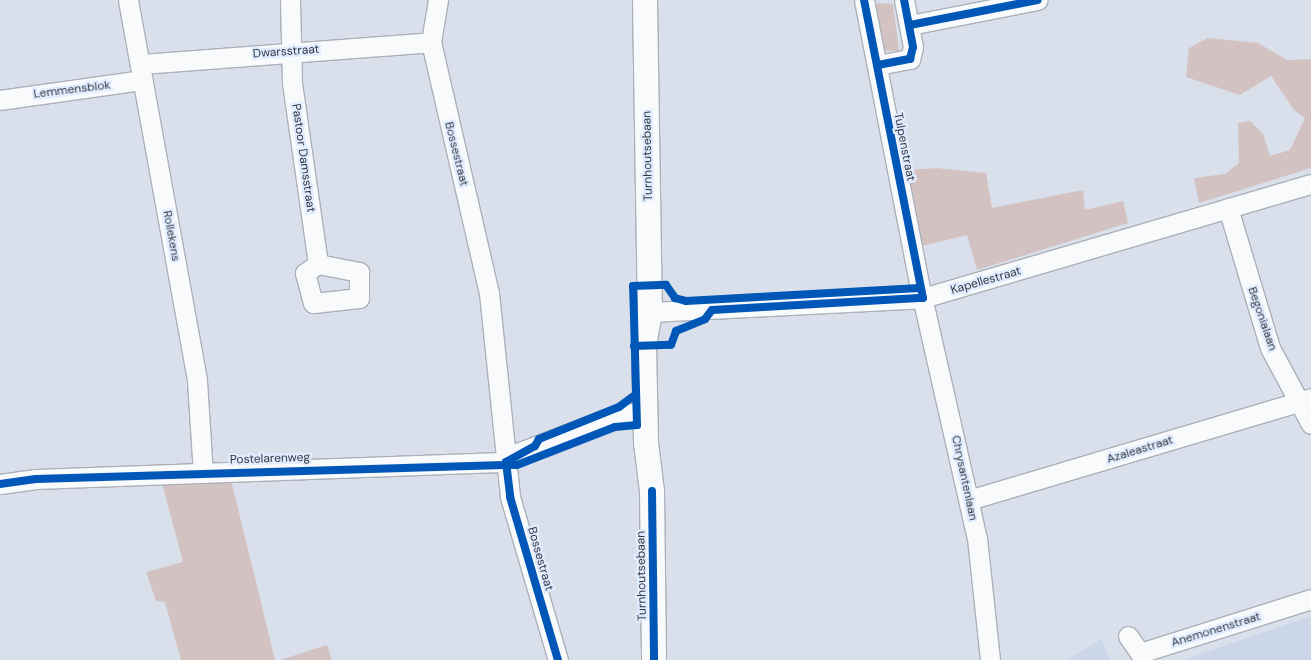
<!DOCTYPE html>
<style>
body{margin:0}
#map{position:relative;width:1311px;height:660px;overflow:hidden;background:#dae0eb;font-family:"DM Sans",sans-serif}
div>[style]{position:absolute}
.built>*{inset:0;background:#cbd7e9}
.green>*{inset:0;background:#d2c2c1}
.roads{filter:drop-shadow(1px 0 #abb0b8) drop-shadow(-1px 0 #abb0b8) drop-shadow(0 1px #abb0b8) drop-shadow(0 -1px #abb0b8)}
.minor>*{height:19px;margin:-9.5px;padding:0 9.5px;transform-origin:9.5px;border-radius:9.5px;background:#f9fafc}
.major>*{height:24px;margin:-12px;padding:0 12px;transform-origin:12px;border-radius:12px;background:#f9fafc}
.cycleway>*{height:8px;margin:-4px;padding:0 4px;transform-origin:4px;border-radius:4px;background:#0057b8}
span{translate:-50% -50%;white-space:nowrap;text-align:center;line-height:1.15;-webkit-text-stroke:4.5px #e0ecff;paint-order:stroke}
.street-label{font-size:12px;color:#353a41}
</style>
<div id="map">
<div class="built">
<div style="clip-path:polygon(1311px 616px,1311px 660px,1183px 660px)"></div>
<div style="clip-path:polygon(1102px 639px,1110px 660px,1067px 660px)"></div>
</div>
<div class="green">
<div style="clip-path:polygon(878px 3px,893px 4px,899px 51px,883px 51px,875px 6px)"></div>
<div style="clip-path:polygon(1208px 38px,1258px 43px,1287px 60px,1311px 59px,1311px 168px,1199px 203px,1194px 178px,1225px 174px,1239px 163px,1238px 123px,1250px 121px,1263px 134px,1270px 156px,1290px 150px,1305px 118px,1294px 110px,1271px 76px,1240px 95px,1186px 77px,1189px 48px)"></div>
<div style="clip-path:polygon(937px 168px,986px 173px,992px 208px,1083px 190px,1085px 210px,1123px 201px,1128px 223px,977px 270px,967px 235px,922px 246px,907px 170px)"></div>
<div style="clip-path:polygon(231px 480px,275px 660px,181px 660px,165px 602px,156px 601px,146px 572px,183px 562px,162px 483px)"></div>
<div style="clip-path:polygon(327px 645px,332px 660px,280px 660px)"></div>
</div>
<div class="roads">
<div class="minor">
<div style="left:128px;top:0;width:387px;rotate:79.7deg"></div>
<div style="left:197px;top:381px;width:92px;rotate:86.3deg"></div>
<div style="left:290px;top:0;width:83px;rotate:88.6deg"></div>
<div style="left:292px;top:83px;width:183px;rotate:81.8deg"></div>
<div style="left:318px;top:264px;width:42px;rotate:11deg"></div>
<div style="left:359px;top:272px;width:26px;rotate:90deg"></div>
<div style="left:359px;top:298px;width:46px;rotate:173.8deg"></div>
<div style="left:313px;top:303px;width:31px;rotate:-105deg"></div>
<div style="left:305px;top:273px;width:16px;rotate:-35deg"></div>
<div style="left:438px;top:0;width:43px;rotate:99.5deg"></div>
<div style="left:431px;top:42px;width:258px;rotate:77deg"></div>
<div style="left:489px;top:293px;width:205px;rotate:84.1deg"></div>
<div style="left:510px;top:497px;width:170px;rotate:73.6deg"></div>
<div style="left:864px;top:0;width:293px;rotate:79deg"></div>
<div style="left:920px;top:288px;width:256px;rotate:77.2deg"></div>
<div style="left:977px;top:538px;width:123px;rotate:83.9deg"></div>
<div style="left:910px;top:25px;width:130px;rotate:-11.1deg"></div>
<div style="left:141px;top:64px;width:291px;rotate:-4.3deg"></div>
<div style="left:878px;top:65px;width:33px;rotate:-11deg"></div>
<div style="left:910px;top:59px;width:12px;rotate:-76deg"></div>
<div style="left:913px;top:47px;width:48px;rotate:-100.8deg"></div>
<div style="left:0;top:100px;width:144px;rotate:-8deg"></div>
<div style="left:1228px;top:208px;width:146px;rotate:73.3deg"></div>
<div style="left:1270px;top:348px;width:86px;rotate:61.7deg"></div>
<div style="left:650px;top:312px;width:273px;rotate:-2.9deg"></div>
<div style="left:923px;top:298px;width:404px;rotate:-16.4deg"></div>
<div style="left:0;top:484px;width:36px;rotate:-8deg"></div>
<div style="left:36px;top:479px;width:470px;rotate:-2.1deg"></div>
<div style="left:506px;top:462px;width:14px;rotate:-39deg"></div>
<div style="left:517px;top:453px;width:95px;rotate:-20.9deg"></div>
<div style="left:606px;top:419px;width:40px;rotate:-13deg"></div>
<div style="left:969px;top:500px;width:357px;rotate:-16.6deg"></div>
<div style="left:1128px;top:636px;width:21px;rotate:55deg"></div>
<div style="left:1140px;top:653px;width:179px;rotate:-17.5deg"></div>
</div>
<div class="major">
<div style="left:645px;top:0;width:312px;rotate:89.1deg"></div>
<div style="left:650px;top:312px;width:35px;rotate:100deg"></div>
<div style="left:644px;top:346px;width:97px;rotate:88.8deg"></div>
<div style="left:646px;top:443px;width:48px;rotate:82.9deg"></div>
<div style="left:652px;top:491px;width:169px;rotate:89.3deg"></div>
</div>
</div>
<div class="cycleway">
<div style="left:910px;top:25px;width:130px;rotate:-11.1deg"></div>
<div style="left:878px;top:65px;width:33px;rotate:-11deg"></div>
<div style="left:910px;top:59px;width:12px;rotate:-76deg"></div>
<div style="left:913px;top:47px;width:48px;rotate:-100.8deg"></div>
<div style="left:634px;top:346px;width:37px;rotate:-2deg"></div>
<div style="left:671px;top:345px;width:15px;rotate:-70deg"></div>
<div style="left:676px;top:331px;width:31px;rotate:-22deg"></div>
<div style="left:705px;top:319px;width:11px;rotate:-52deg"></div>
<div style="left:712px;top:310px;width:211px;rotate:-3.3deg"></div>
<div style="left:923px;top:298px;width:304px;rotate:-101.2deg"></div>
<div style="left:506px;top:462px;width:35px;rotate:83deg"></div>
<div style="left:510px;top:497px;width:170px;rotate:73.6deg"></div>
<div style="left:506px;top:462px;width:33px;rotate:-29deg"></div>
<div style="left:535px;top:446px;width:8px;rotate:-60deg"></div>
<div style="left:539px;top:439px;width:86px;rotate:-21.8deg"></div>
<div style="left:619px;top:407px;width:21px;rotate:-37deg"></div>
<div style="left:0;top:484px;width:36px;rotate:-8deg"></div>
<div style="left:36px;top:479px;width:481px;rotate:-1.7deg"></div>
<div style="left:517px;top:465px;width:105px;rotate:-21.2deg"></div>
<div style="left:615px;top:427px;width:22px;rotate:-5deg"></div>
<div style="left:637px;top:425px;width:139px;rotate:-91.6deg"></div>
<div style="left:633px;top:286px;width:33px;rotate:-2deg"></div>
<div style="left:666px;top:285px;width:16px;rotate:55deg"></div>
<div style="left:675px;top:298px;width:11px;rotate:15deg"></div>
<div style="left:686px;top:301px;width:234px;rotate:-3.2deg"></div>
<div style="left:652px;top:491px;width:169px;rotate:89.3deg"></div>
</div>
<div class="street-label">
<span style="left:286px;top:52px;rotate:-4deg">Dwarsstraat</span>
<span style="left:72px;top:90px;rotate:-7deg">Lemmensblok</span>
<span style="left:904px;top:147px;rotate:79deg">Tulpenstraat</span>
<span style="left:456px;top:154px;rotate:76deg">Bossestraat</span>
<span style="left:648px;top:156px;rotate:-91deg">Turnhoutsebaan</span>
<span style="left:303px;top:158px;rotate:82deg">Pastoor Damsstraat</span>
<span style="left:171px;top:236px;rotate:80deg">Rollekens</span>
<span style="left:986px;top:281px;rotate:-16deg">Kapellestraat</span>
<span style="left:1262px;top:319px;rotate:71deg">Begonialaan</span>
<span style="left:1140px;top:450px;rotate:-17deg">Azaleastraat</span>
<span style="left:270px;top:459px;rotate:-2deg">Postelarenweg</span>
<span style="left:964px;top:478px;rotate:78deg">Chrysantenlaan</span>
<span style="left:540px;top:559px;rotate:74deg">Bossestraat</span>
<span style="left:642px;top:576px;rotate:-91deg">Turnhoutsebaan</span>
<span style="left:1216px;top:630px;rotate:-17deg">Anemonenstraat</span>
</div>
</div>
